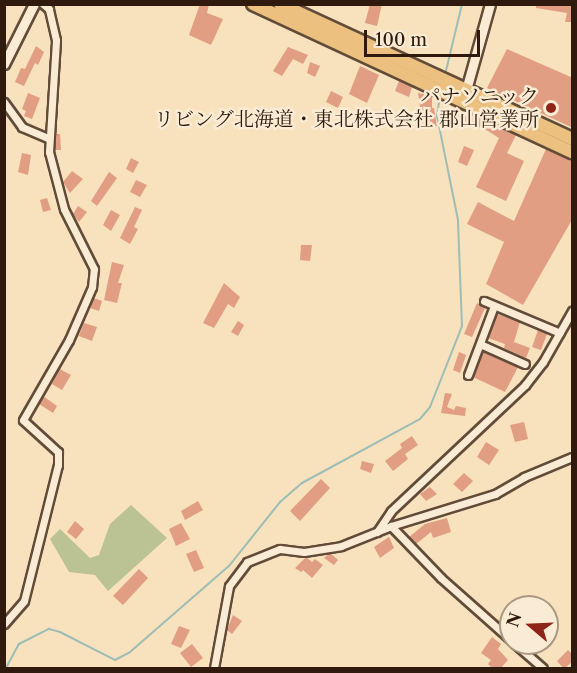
<!DOCTYPE html>
<meta charset="utf-8">
<style>
body{margin:0}
#map{position:relative;width:577px;height:673px;overflow:hidden;background:#f8e1bd;font-family:"Libre Caslon Text","Noto Serif JP",serif}
div>[style]{position:absolute}
.green>*{inset:0;background:#bbc393}
.stream>*{height:2px;margin:-1px;padding:0 1px;transform-origin:1px;border-radius:1px;background:#9dbdb5}
.building>*{inset:0;background:#e29e82}
.roads{filter:drop-shadow(2px 0 #624c39) drop-shadow(-2px 0 #624c39) drop-shadow(0 2px #624c39) drop-shadow(0 -2px #624c39)}
.street>*{height:7px;margin:-3.5px;padding:0 3.5px;transform-origin:3.5px;border-radius:3.5px;background:#faecd4}
.secondary>*{height:9px;margin:-4.5px;padding:0 4.5px;transform-origin:4.5px;border-radius:4.5px;background:#faecd4}
.highway>*{height:12px;margin:-6px;padding:0 6px;transform-origin:6px;border-radius:6px;background:#ecc07e}
.dots>*{width:16px;height:16px;translate:-50% -50%;box-sizing:border-box;border:3px solid #faecd4;border-radius:50%}
span{translate:-50% -50%;white-space:nowrap;text-align:center;line-height:1.15;-webkit-text-stroke:5px #faecd4;paint-order:stroke}
.poi-label{font-size:20px;color:#301a0d}
.right{translate:-100% -50%;text-align:right}
.frame{position:absolute;inset:0;border:6px solid #301a0d;pointer-events:none}
.north{position:absolute;left:499px;top:595px;width:60px;height:60px;box-sizing:border-box;background:#faecd4;border:2px solid #a99884;border-radius:50%;rotate:289deg;font-size:16px;font-weight:700;line-height:24px;text-align:center;color:#301a0d}
.north::after{content:'';display:block;margin:auto;width:21px;height:27px;background:#8f2418;clip-path:polygon(50% 0,100% 100%,50% 72%,0 100%)}
.scale{position:absolute;left:364px;top:30px;width:116px;height:27px;box-sizing:border-box;border:3px solid #301a0d;border-top:0;padding-left:8px;font-size:18px;line-height:21px;white-space:nowrap;color:#301a0d;-webkit-text-stroke:4px #faecd4;paint-order:stroke}
</style>
<div id="map">
<div class="green">
<div style="clip-path:polygon(131px 505px,167px 538px,108px 591px,95px 575px,69px 572px,50px 539px,60px 529px,90px 558px,99px 555px,110px 524px)"></div>
</div>
<div class="stream">
<div style="left:445px;top:75px;width:73px;rotate:-76.5deg"></div>
<div style="left:6px;top:668px;width:27px;rotate:-62deg"></div>
<div style="left:19px;top:644px;width:34px;rotate:-27deg"></div>
<div style="left:49px;top:629px;width:11px;rotate:15deg"></div>
<div style="left:60px;top:632px;width:62px;rotate:27deg"></div>
<div style="left:115px;top:660px;width:17px;rotate:-28deg"></div>
<div style="left:130px;top:652px;width:131px;rotate:-41deg"></div>
<div style="left:229px;top:566px;width:82px;rotate:-51.4deg"></div>
<div style="left:280px;top:502px;width:29px;rotate:-41deg"></div>
<div style="left:302px;top:483px;width:134px;rotate:-28.5deg"></div>
<div style="left:420px;top:419px;width:16px;rotate:-50deg"></div>
<div style="left:430px;top:407px;width:87px;rotate:-68.4deg"></div>
<div style="left:462px;top:326px;width:106px;rotate:-92.2deg"></div>
<div style="left:458px;top:220px;width:106px;rotate:-101.4deg"></div>
<div style="left:437px;top:116px;width:21px;rotate:-82deg"></div>
</div>
<div class="building">
<div style="clip-path:polygon(200px 4px,209px 4px,207px 13px,223px 19px,211px 45px,189px 35px)"></div>
<div style="clip-path:polygon(370px 4px,382px 4px,377px 26px,365px 23px)"></div>
<div style="clip-path:polygon(536px 4px,573px 4px,573px 22px,565px 22px,567px 13px,536px 8px)"></div>
<div style="clip-path:polygon(36px 46px,44px 52px,38px 65px,35px 63px,24px 86px,15px 82px,21px 68px,25px 69px)"></div>
<div style="clip-path:polygon(288px 47px,308px 55px,303px 64px,293px 59px,282px 76px,273px 71px)"></div>
<div style="clip-path:polygon(507px 49px,573px 78px,573px 128px,487px 88px)"></div>
<div style="clip-path:polygon(310px 62px,320px 66px,315px 77px,307px 73px)"></div>
<div style="clip-path:polygon(360px 66px,379px 75px,367px 103px,349px 94px)"></div>
<div style="clip-path:polygon(399px 81px,412px 87px,409px 97px,395px 91px)"></div>
<div style="clip-path:polygon(331px 91px,343px 97px,338px 108px,326px 102px)"></div>
<div style="clip-path:polygon(28px 93px,40px 98px,32px 119px,24px 116px,26px 111px,22px 109px)"></div>
<div style="clip-path:polygon(418px 93px,432px 96px,432px 108px,434px 108px,437px 126px,423px 128px)"></div>
<div style="clip-path:polygon(460px 109px,516px 135px,507px 153px,524px 161px,506px 201px,476px 187px,499px 138px,480px 126px,479px 128px,458px 118px)"></div>
<div style="clip-path:polygon(56px 134px,60px 134px,61px 150px,55px 150px)"></div>
<div style="clip-path:polygon(464px 146px,474px 150px,467px 166px,458px 162px)"></div>
<div style="clip-path:polygon(546px 149px,573px 160px,573px 218px,523px 305px,486px 284px,504px 242px,467px 224px,478px 202px,514px 221px)"></div>
<div style="clip-path:polygon(22px 153px,31px 155px,28px 175px,18px 172px)"></div>
<div style="clip-path:polygon(131px 158px,139px 162px,133px 173px,126px 169px)"></div>
<div style="clip-path:polygon(72px 171px,83px 179px,70px 193px,63px 182px)"></div>
<div style="clip-path:polygon(109px 172px,117px 178px,97px 206px,91px 201px)"></div>
<div style="clip-path:polygon(136px 180px,147px 185px,140px 197px,130px 192px)"></div>
<div style="clip-path:polygon(47px 198px,51px 210px,43px 212px,40px 200px)"></div>
<div style="clip-path:polygon(78px 206px,87px 212px,79px 222px,73px 214px)"></div>
<div style="clip-path:polygon(135px 207px,142px 210px,134px 227px,138px 229px,130px 244px,120px 238px)"></div>
<div style="clip-path:polygon(111px 210px,120px 215px,111px 231px,103px 225px)"></div>
<div style="clip-path:polygon(301px 245px,312px 245px,310px 261px,300px 260px)"></div>
<div style="clip-path:polygon(112px 262px,124px 265px,118px 283px,122px 283px,117px 303px,104px 300px)"></div>
<div style="clip-path:polygon(224px 283px,240px 297px,234px 308px,228px 304px,214px 328px,203px 323px)"></div>
<div style="clip-path:polygon(94px 298px,102px 301px,99px 311px,90px 308px)"></div>
<div style="clip-path:polygon(477px 303px,485px 308px,472px 337px,464px 334px)"></div>
<div style="clip-path:polygon(497px 314px,520px 322px,514px 342px,530px 348px,526px 358px,504px 348px,505px 344px,488px 338px)"></div>
<div style="clip-path:polygon(238px 321px,244px 325px,238px 336px,231px 332px)"></div>
<div style="clip-path:polygon(84px 323px,97px 327px,92px 341px,79px 336px)"></div>
<div style="clip-path:polygon(538px 330px,547px 334px,541px 350px,532px 347px)"></div>
<div style="clip-path:polygon(483px 351px,518px 367px,505px 392px,473px 377px)"></div>
<div style="clip-path:polygon(459px 352px,466px 355px,460px 373px,453px 370px)"></div>
<div style="clip-path:polygon(60px 369px,71px 375px,62px 390px,52px 384px)"></div>
<div style="clip-path:polygon(445px 393px,452px 394px,447px 407px,454px 410px,456px 406px,466px 408px,465px 416px,441px 413px)"></div>
<div style="clip-path:polygon(43px 396px,57px 406px,53px 413px,39px 404px)"></div>
<div style="clip-path:polygon(524px 422px,528px 439px,515px 442px,510px 425px)"></div>
<div style="clip-path:polygon(412px 436px,418px 445px,405px 454px,408px 459px,393px 471px,385px 461px,402px 448px,400px 444px)"></div>
<div style="clip-path:polygon(486px 442px,499px 450px,489px 465px,477px 457px)"></div>
<div style="clip-path:polygon(362px 461px,374px 464px,371px 473px,360px 469px)"></div>
<div style="clip-path:polygon(464px 473px,473px 481px,462px 492px,453px 484px)"></div>
<div style="clip-path:polygon(321px 479px,330px 488px,300px 521px,290px 511px)"></div>
<div style="clip-path:polygon(430px 487px,437px 494px,426px 501px,420px 494px)"></div>
<div style="clip-path:polygon(198px 501px,203px 510px,185px 520px,181px 511px)"></div>
<div style="clip-path:polygon(447px 518px,451px 532px,433px 538px,431px 532px,416px 544px,409px 537px,425px 524px)"></div>
<div style="clip-path:polygon(75px 521px,84px 529px,76px 539px,67px 532px)"></div>
<div style="clip-path:polygon(181px 523px,190px 539px,176px 546px,169px 529px)"></div>
<div style="clip-path:polygon(389px 537px,394px 548px,380px 558px,374px 547px)"></div>
<div style="clip-path:polygon(196px 550px,204px 568px,194px 572px,186px 554px)"></div>
<div style="clip-path:polygon(330px 553px,338px 560px,334px 565px,324px 558px)"></div>
<div style="clip-path:polygon(306px 557px,312px 562px,315px 559px,323px 565px,312px 578px,303px 570px,301px 572px,295px 568px)"></div>
<div style="clip-path:polygon(139px 569px,148px 578px,123px 605px,113px 596px)"></div>
<div style="clip-path:polygon(233px 615px,242px 621px,232px 634px,227px 630px)"></div>
<div style="clip-path:polygon(179px 626px,190px 630px,181px 648px,171px 644px)"></div>
<div style="clip-path:polygon(492px 637px,501px 644px,498px 649px,508px 660px,500px 669px,493px 669px,488px 664px,491px 660px,481px 653px)"></div>
<div style="clip-path:polygon(192px 644px,203px 658px,191px 667px,180px 653px)"></div>
<div style="clip-path:polygon(568px 650px,573px 655px,573px 661px,564px 669px,557px 661px)"></div>
</div>
<div class="roads">
<div class="street">
<div style="left:4px;top:102px;width:31px;rotate:54deg"></div>
<div style="left:22px;top:127px;width:28px;rotate:23deg"></div>
<div style="left:484px;top:301px;width:82px;rotate:22.8deg"></div>
<div style="left:480px;top:344px;width:49px;rotate:24deg"></div>
<div style="left:468px;top:375px;width:74px;rotate:-69.4deg"></div>
<div style="left:391px;top:526px;width:72px;rotate:46.1deg"></div>
<div style="left:441px;top:578px;width:94px;rotate:41.5deg"></div>
<div style="left:377px;top:532px;width:25px;rotate:-56deg"></div>
<div style="left:391px;top:511px;width:184px;rotate:-43.2deg"></div>
<div style="left:525px;top:385px;width:29px;rotate:-52deg"></div>
<div style="left:543px;top:362px;width:59px;rotate:-60.4deg"></div>
<div style="left:4px;top:624px;width:30px;rotate:-49deg"></div>
<div style="left:24px;top:601px;width:140px;rotate:-76deg"></div>
<div style="left:58px;top:465px;width:13px;rotate:-90deg"></div>
<div style="left:58px;top:452px;width:47px;rotate:-137.6deg"></div>
<div style="left:23px;top:420px;width:92px;rotate:-60.1deg"></div>
<div style="left:69px;top:340px;width:58px;rotate:-66.5deg"></div>
<div style="left:92px;top:287px;width:18px;rotate:-84deg"></div>
<div style="left:94px;top:269px;width:67px;rotate:-116.6deg"></div>
<div style="left:64px;top:209px;width:59px;rotate:-104.7deg"></div>
<div style="left:49px;top:152px;width:112px;rotate:-86.4deg"></div>
<div style="left:56px;top:40px;width:32px;rotate:-103deg"></div>
<div style="left:49px;top:9px;width:8px;rotate:-140deg"></div>
<div style="left:514px;top:643px;width:38px;rotate:41deg"></div>
<div style="left:214px;top:668px;width:83px;rotate:-79.6deg"></div>
<div style="left:229px;top:586px;width:30px;rotate:-53deg"></div>
<div style="left:247px;top:562px;width:35px;rotate:-22deg"></div>
<div style="left:280px;top:549px;width:24px;rotate:7deg"></div>
<div style="left:304px;top:552px;width:37px;rotate:-9deg"></div>
<div style="left:341px;top:546px;width:54px;rotate:-21.8deg"></div>
<div style="left:391px;top:526px;width:109px;rotate:-17.1deg"></div>
<div style="left:495px;top:494px;width:34px;rotate:-30deg"></div>
<div style="left:524px;top:477px;width:52px;rotate:-22.6deg"></div>
</div>
<div class="secondary">
<div style="left:4px;top:64px;width:67px;rotate:-63.4deg"></div>
<div style="left:466px;top:90px;width:89px;rotate:-74.4deg"></div>
</div>
<div class="highway">
<div style="left:253px;top:4px;width:352px;rotate:24.9deg"></div>
<div style="left:280px;top:4px;width:322px;rotate:24.8deg"></div>
</div>
</div>
<div class="dots">
<div style="left:551px;top:108px;background:#8f2418"></div>
</div>
<div class="poi-label">
<span class="right" style="left:539px;top:108px">パナソニック<br>リビング北海道・東北株式会社 郡山営業所</span>
</div>
<div class="frame"></div>
<div class="north">N</div>
<div class="scale">100 m</div>
</div>
